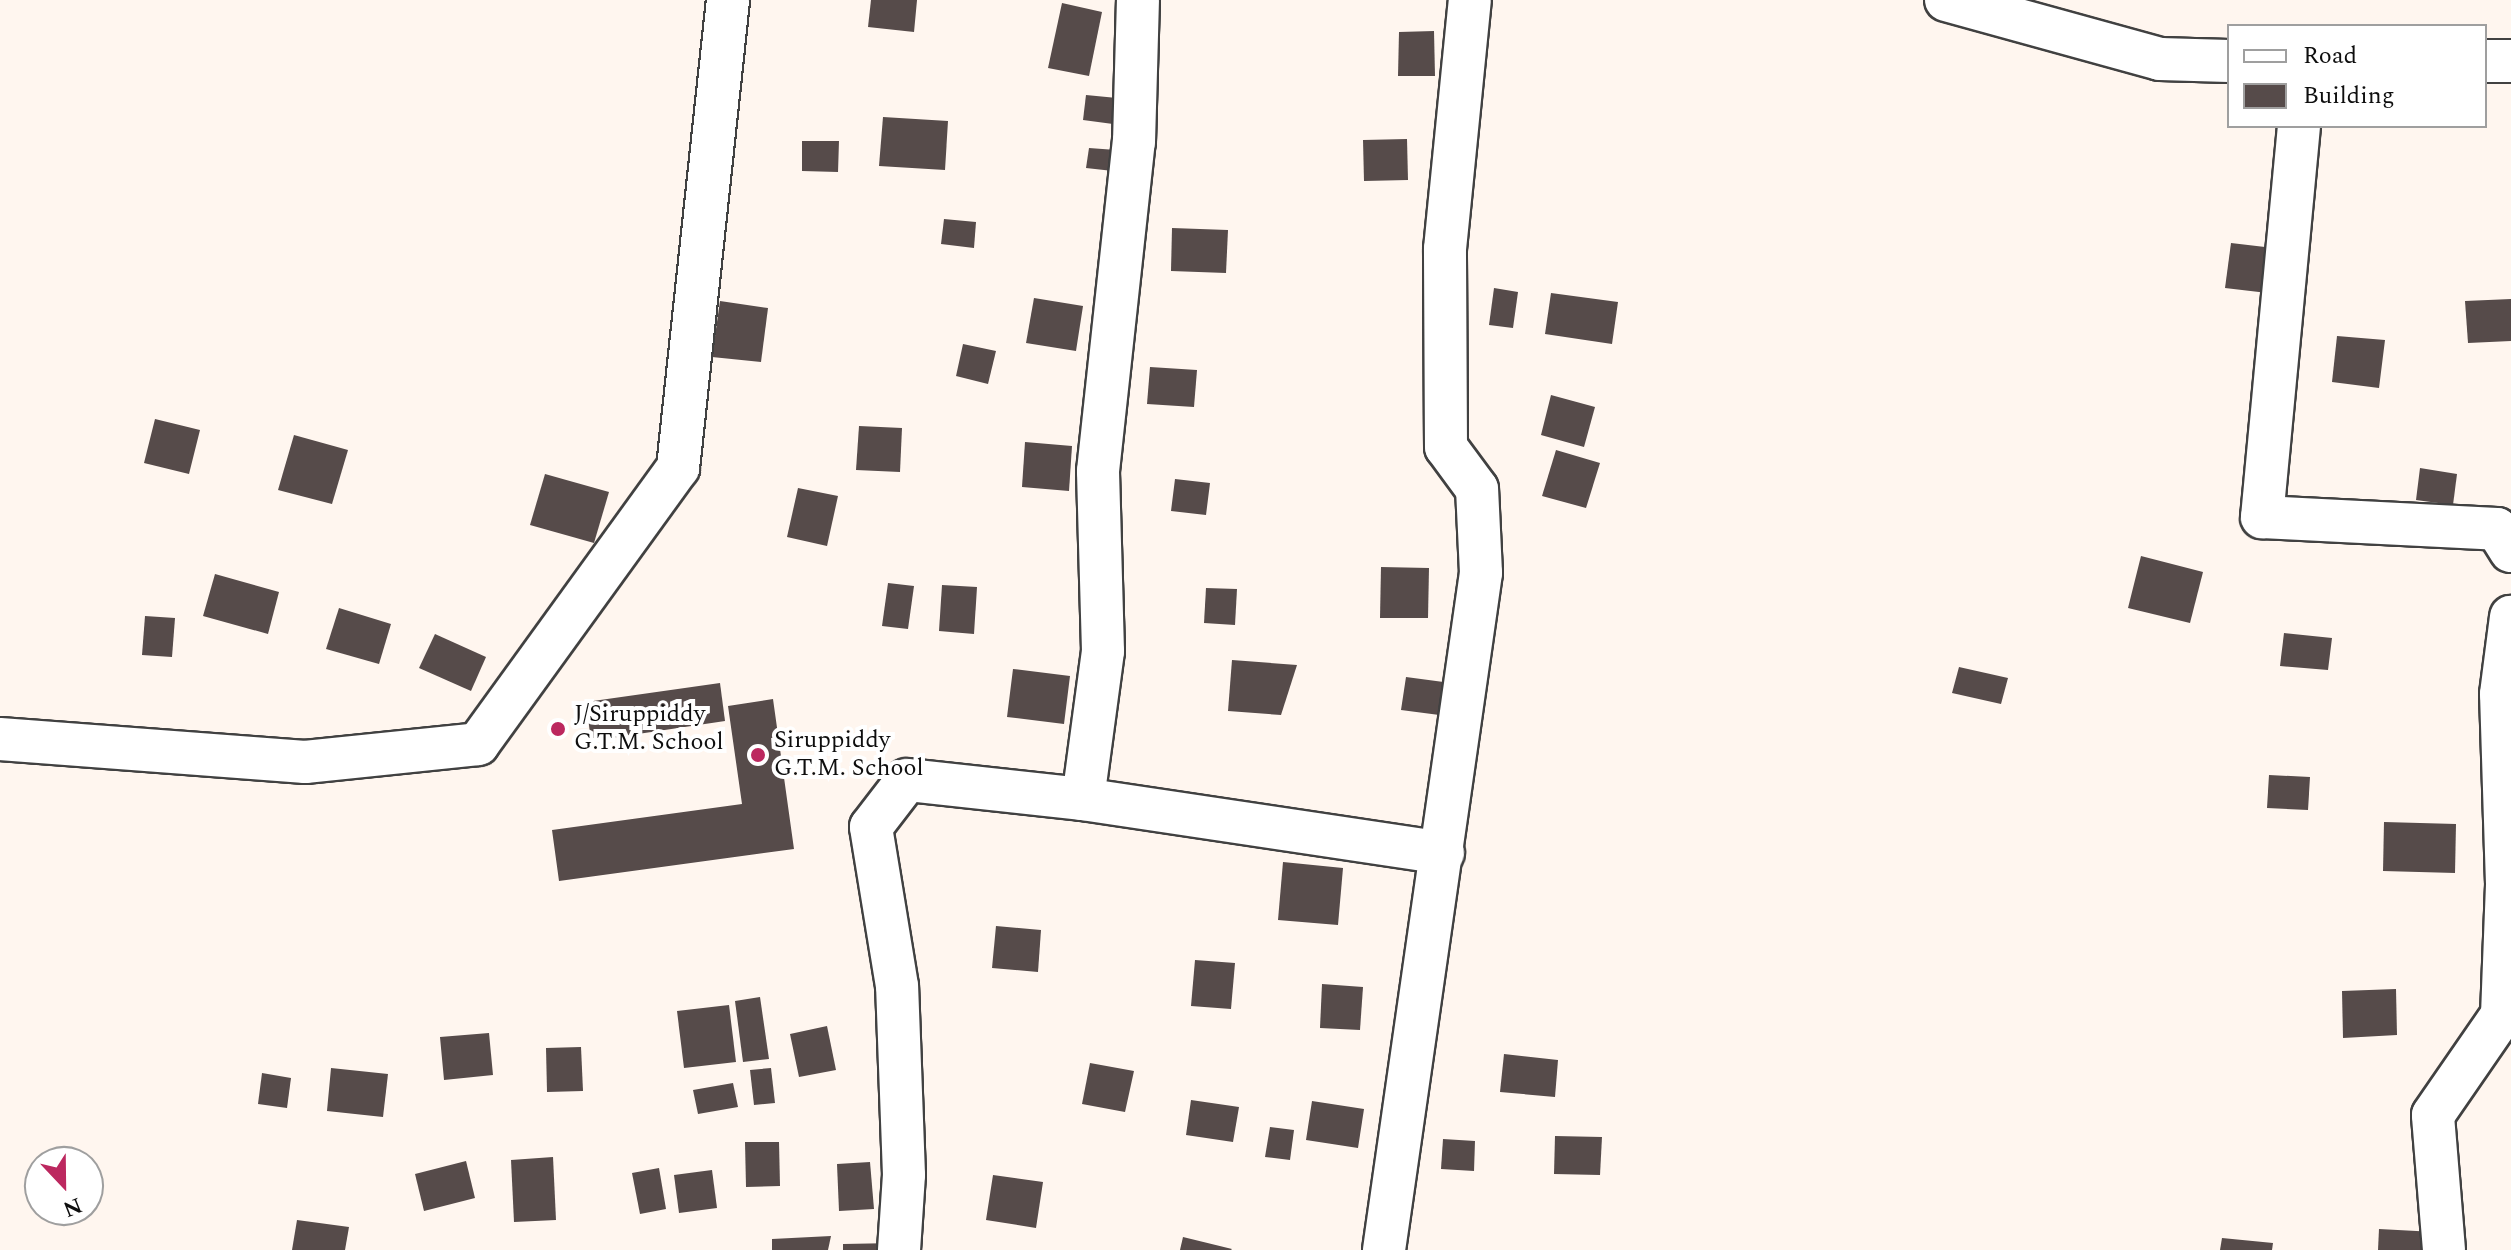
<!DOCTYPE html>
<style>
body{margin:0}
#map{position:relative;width:2511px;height:1250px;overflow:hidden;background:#fff6ef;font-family:Spectral,serif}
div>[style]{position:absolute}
.building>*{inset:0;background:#564b4a}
.roads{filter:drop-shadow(2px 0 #414141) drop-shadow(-2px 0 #414141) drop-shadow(0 2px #414141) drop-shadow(0 -2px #414141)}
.minor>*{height:42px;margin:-21px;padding:0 21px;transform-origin:21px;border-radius:21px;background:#fff}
.dots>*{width:22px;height:22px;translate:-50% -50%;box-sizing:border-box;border:4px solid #fff;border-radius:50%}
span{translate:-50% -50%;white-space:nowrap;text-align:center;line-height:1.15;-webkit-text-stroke:8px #fff;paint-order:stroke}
.poi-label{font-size:24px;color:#0e0e0e}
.left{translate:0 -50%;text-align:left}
.legend{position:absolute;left:2227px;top:24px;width:260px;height:104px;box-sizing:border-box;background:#fff;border:2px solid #9f9f9f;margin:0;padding:10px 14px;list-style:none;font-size:24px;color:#0e0e0e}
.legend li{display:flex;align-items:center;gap:16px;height:40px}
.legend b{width:40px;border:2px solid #9f9f9f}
.north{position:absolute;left:24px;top:1146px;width:80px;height:80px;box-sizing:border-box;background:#fff;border:2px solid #9f9f9f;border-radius:50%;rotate:158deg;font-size:22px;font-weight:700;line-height:32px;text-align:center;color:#0e0e0e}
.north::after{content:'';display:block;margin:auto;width:28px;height:36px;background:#bc285f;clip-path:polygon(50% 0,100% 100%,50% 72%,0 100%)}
</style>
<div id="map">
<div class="building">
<div style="clip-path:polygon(871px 0,917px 0,914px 32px,868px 27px)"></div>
<div style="clip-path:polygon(1062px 3px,1102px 12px,1089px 76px,1048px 68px)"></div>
<div style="clip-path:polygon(1434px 31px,1435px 76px,1398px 76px,1399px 32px)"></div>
<div style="clip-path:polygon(1086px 95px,1117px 98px,1113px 124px,1083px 120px)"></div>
<div style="clip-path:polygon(883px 117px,948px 121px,945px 170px,879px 166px)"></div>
<div style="clip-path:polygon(1407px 139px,1408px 180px,1364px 181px,1363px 140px)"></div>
<div style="clip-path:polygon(802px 141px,839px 141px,838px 172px,802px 171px)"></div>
<div style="clip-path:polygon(1089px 148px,1116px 150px,1113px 171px,1086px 168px)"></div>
<div style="clip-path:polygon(944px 219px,976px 222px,974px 248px,941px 244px)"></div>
<div style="clip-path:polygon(1172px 228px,1228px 230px,1226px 273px,1171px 271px)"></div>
<div style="clip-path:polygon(2231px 243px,2282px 249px,2276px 294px,2225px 288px)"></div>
<div style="clip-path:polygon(1494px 288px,1518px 292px,1513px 328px,1489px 325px)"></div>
<div style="clip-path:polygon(1551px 293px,1618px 302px,1612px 344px,1545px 334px)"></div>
<div style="clip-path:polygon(1034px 298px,1083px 306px,1076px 351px,1026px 343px)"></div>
<div style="clip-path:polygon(2511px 299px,2511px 341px,2468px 343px,2465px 301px)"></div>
<div style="clip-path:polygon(720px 301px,768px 308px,761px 362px,712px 357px)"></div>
<div style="clip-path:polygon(2337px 336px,2385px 340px,2379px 388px,2332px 382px)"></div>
<div style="clip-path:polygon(963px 344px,996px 351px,988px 384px,956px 376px)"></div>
<div style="clip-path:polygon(1150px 367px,1197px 370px,1194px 407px,1147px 404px)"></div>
<div style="clip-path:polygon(1551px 395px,1595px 407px,1584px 447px,1541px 435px)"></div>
<div style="clip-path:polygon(155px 419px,200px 430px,189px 474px,144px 463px)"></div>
<div style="clip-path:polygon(859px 426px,902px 428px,900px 472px,856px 470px)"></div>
<div style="clip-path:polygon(294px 435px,348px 450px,332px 504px,278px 490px)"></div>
<div style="clip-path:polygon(1025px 442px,1072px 446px,1069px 491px,1022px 487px)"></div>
<div style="clip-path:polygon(1556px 450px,1600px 463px,1586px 508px,1542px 496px)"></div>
<div style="clip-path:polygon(2420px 468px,2457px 474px,2453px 505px,2416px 500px)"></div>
<div style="clip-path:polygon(545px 474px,609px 492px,594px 543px,530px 525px)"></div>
<div style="clip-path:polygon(1175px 479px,1210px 483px,1206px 515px,1171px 511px)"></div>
<div style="clip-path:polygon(798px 488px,838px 496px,827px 546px,787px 537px)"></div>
<div style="clip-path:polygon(2141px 556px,2203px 572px,2190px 623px,2128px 608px)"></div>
<div style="clip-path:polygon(1381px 567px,1429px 568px,1428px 618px,1380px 618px)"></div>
<div style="clip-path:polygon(215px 574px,279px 592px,268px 634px,203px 616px)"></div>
<div style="clip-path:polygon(888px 583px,914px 586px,908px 629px,882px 626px)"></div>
<div style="clip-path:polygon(942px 585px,977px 587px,974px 634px,939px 631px)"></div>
<div style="clip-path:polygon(1206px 588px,1237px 589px,1235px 625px,1204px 623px)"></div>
<div style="clip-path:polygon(339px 608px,391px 624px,379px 664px,326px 649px)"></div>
<div style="clip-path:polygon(145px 616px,175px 618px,172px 657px,142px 655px)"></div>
<div style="clip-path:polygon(2284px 633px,2332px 638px,2328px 670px,2280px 666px)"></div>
<div style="clip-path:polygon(435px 634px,486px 657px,471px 691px,419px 668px)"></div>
<div style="clip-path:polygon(1232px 660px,1297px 665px,1281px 715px,1228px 711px)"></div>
<div style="clip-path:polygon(1959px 667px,2008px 678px,2001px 704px,1952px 693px)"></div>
<div style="clip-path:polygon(1013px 669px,1070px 676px,1064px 724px,1007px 717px)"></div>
<div style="clip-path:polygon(1406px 677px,1451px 683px,1447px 716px,1401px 710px)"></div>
<div style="clip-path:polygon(720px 683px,725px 721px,591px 741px,586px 702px)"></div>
<div style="clip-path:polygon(773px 699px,794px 849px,559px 881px,552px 830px,742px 804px,728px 706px)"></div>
<div style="clip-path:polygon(2269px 775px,2310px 777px,2308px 810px,2267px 808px)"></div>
<div style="clip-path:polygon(2384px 822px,2456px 824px,2455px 873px,2383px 871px)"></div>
<div style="clip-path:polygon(1283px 862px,1343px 868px,1338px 925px,1278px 920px)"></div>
<div style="clip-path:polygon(996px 926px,1041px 930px,1038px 972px,992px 968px)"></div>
<div style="clip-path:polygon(1195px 960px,1235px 963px,1231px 1009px,1191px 1006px)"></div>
<div style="clip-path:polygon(1322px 984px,1363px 987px,1360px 1030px,1320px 1028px)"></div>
<div style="clip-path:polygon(2396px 989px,2397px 1035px,2343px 1038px,2342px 991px)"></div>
<div style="clip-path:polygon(760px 997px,769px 1059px,743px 1062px,735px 1001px)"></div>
<div style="clip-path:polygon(729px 1005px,736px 1062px,684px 1068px,677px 1011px)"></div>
<div style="clip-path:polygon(827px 1026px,836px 1070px,799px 1077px,790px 1034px)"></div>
<div style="clip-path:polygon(489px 1033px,493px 1075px,444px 1080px,440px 1037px)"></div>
<div style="clip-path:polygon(581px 1047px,583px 1091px,547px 1092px,546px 1048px)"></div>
<div style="clip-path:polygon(1504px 1054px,1558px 1060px,1555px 1097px,1500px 1092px)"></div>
<div style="clip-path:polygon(1090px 1063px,1134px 1071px,1125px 1112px,1082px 1104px)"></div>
<div style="clip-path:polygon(331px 1068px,388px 1074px,383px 1117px,327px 1111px)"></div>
<div style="clip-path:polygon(771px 1068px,775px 1103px,754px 1105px,750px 1070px)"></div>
<div style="clip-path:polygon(262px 1073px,291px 1078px,287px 1108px,258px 1104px)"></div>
<div style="clip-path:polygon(733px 1083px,738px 1107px,698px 1114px,693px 1090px)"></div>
<div style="clip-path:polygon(1191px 1100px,1239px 1107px,1233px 1142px,1186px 1135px)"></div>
<div style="clip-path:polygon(1312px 1101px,1364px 1109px,1358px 1148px,1306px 1140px)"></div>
<div style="clip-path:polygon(1270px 1127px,1294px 1130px,1290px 1160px,1265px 1157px)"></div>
<div style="clip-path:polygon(1555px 1136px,1602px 1137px,1600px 1175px,1554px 1174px)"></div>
<div style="clip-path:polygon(1443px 1139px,1475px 1141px,1474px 1171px,1441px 1169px)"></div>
<div style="clip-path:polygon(745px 1142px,779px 1142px,780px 1186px,746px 1187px)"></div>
<div style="clip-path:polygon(553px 1157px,556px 1220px,514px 1222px,511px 1160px)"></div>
<div style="clip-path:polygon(466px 1161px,475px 1198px,424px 1211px,415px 1174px)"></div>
<div style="clip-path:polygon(870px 1162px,874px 1209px,839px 1211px,837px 1164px)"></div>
<div style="clip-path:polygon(659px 1168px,666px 1209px,640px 1214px,632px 1173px)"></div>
<div style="clip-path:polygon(712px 1170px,717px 1208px,679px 1213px,674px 1175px)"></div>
<div style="clip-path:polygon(993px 1175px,1043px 1182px,1036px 1228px,986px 1220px)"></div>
<div style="clip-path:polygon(297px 1220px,349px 1227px,345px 1250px,292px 1250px)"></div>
<div style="clip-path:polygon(2379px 1229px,2435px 1232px,2434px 1250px,2378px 1250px)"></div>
<div style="clip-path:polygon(831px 1236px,828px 1250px,772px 1250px,772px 1239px)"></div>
<div style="clip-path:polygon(1183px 1237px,1232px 1249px,1231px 1250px,1180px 1250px)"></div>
<div style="clip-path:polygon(2222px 1238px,2273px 1243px,2272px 1250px,2220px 1250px)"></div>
<div style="clip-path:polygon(895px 1243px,893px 1250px,843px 1250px,843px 1244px)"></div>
</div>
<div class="roads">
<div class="minor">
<div style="left:1946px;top:0;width:222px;rotate:15.4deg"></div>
<div style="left:2160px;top:59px;width:69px;rotate:1.7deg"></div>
<div style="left:2485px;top:61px;width:26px"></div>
<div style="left:2299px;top:126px;width:393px;rotate:95.4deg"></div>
<div style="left:2262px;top:517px;width:235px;rotate:2.9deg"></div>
<div style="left:2497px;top:529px;width:26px;rotate:58deg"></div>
<div style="left:0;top:739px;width:306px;rotate:4.3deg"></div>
<div style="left:305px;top:762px;width:174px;rotate:-5.9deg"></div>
<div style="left:478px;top:744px;width:341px;rotate:-54.1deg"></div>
<div style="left:678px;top:468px;width:471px;rotate:-83.9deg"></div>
<div style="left:1083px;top:799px;width:149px;rotate:-82.3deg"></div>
<div style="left:1103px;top:651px;width:180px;rotate:-91.6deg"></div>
<div style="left:1098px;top:471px;width:331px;rotate:-83.8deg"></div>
<div style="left:1134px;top:142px;width:142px;rotate:-88.4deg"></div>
<div style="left:2502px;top:1015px;width:131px;rotate:-87.8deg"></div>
<div style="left:2507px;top:884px;width:190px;rotate:-91.8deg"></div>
<div style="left:2501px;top:694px;width:78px;rotate:-82.6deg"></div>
<div style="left:899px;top:1250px;width:75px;rotate:-86.2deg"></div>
<div style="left:904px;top:1175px;width:189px;rotate:-92.1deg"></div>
<div style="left:897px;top:986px;width:161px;rotate:-99.3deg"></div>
<div style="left:871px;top:827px;width:59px;rotate:-52.5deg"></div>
<div style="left:907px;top:780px;width:177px;rotate:6.2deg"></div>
<div style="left:1083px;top:799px;width:364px;rotate:8.5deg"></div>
<div style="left:1384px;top:1250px;width:684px;rotate:-81.85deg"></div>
<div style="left:1481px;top:573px;width:84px;rotate:-92.7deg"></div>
<div style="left:1477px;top:489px;width:52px;rotate:-126.4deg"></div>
<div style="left:1446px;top:447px;width:198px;rotate:-90.3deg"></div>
<div style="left:1445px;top:249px;width:250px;rotate:-84.3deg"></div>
<div style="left:2444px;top:1250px;width:135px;rotate:-94.7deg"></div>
<div style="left:2433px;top:1115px;width:121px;rotate:-55.4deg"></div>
<div style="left:2502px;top:1015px;width:9px;rotate:13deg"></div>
</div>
</div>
<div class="dots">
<div style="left:558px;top:729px;background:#bc285f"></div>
<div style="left:758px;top:755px;background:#bc285f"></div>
</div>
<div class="poi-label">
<span class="left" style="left:574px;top:729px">J/Siruppiddy<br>G.T.M. School</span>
<span class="left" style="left:774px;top:755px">Siruppiddy<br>G.T.M. School</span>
</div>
<ul class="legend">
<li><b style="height:10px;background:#fff"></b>Road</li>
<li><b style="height:22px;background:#564b4a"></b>Building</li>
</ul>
<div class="north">N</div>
</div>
